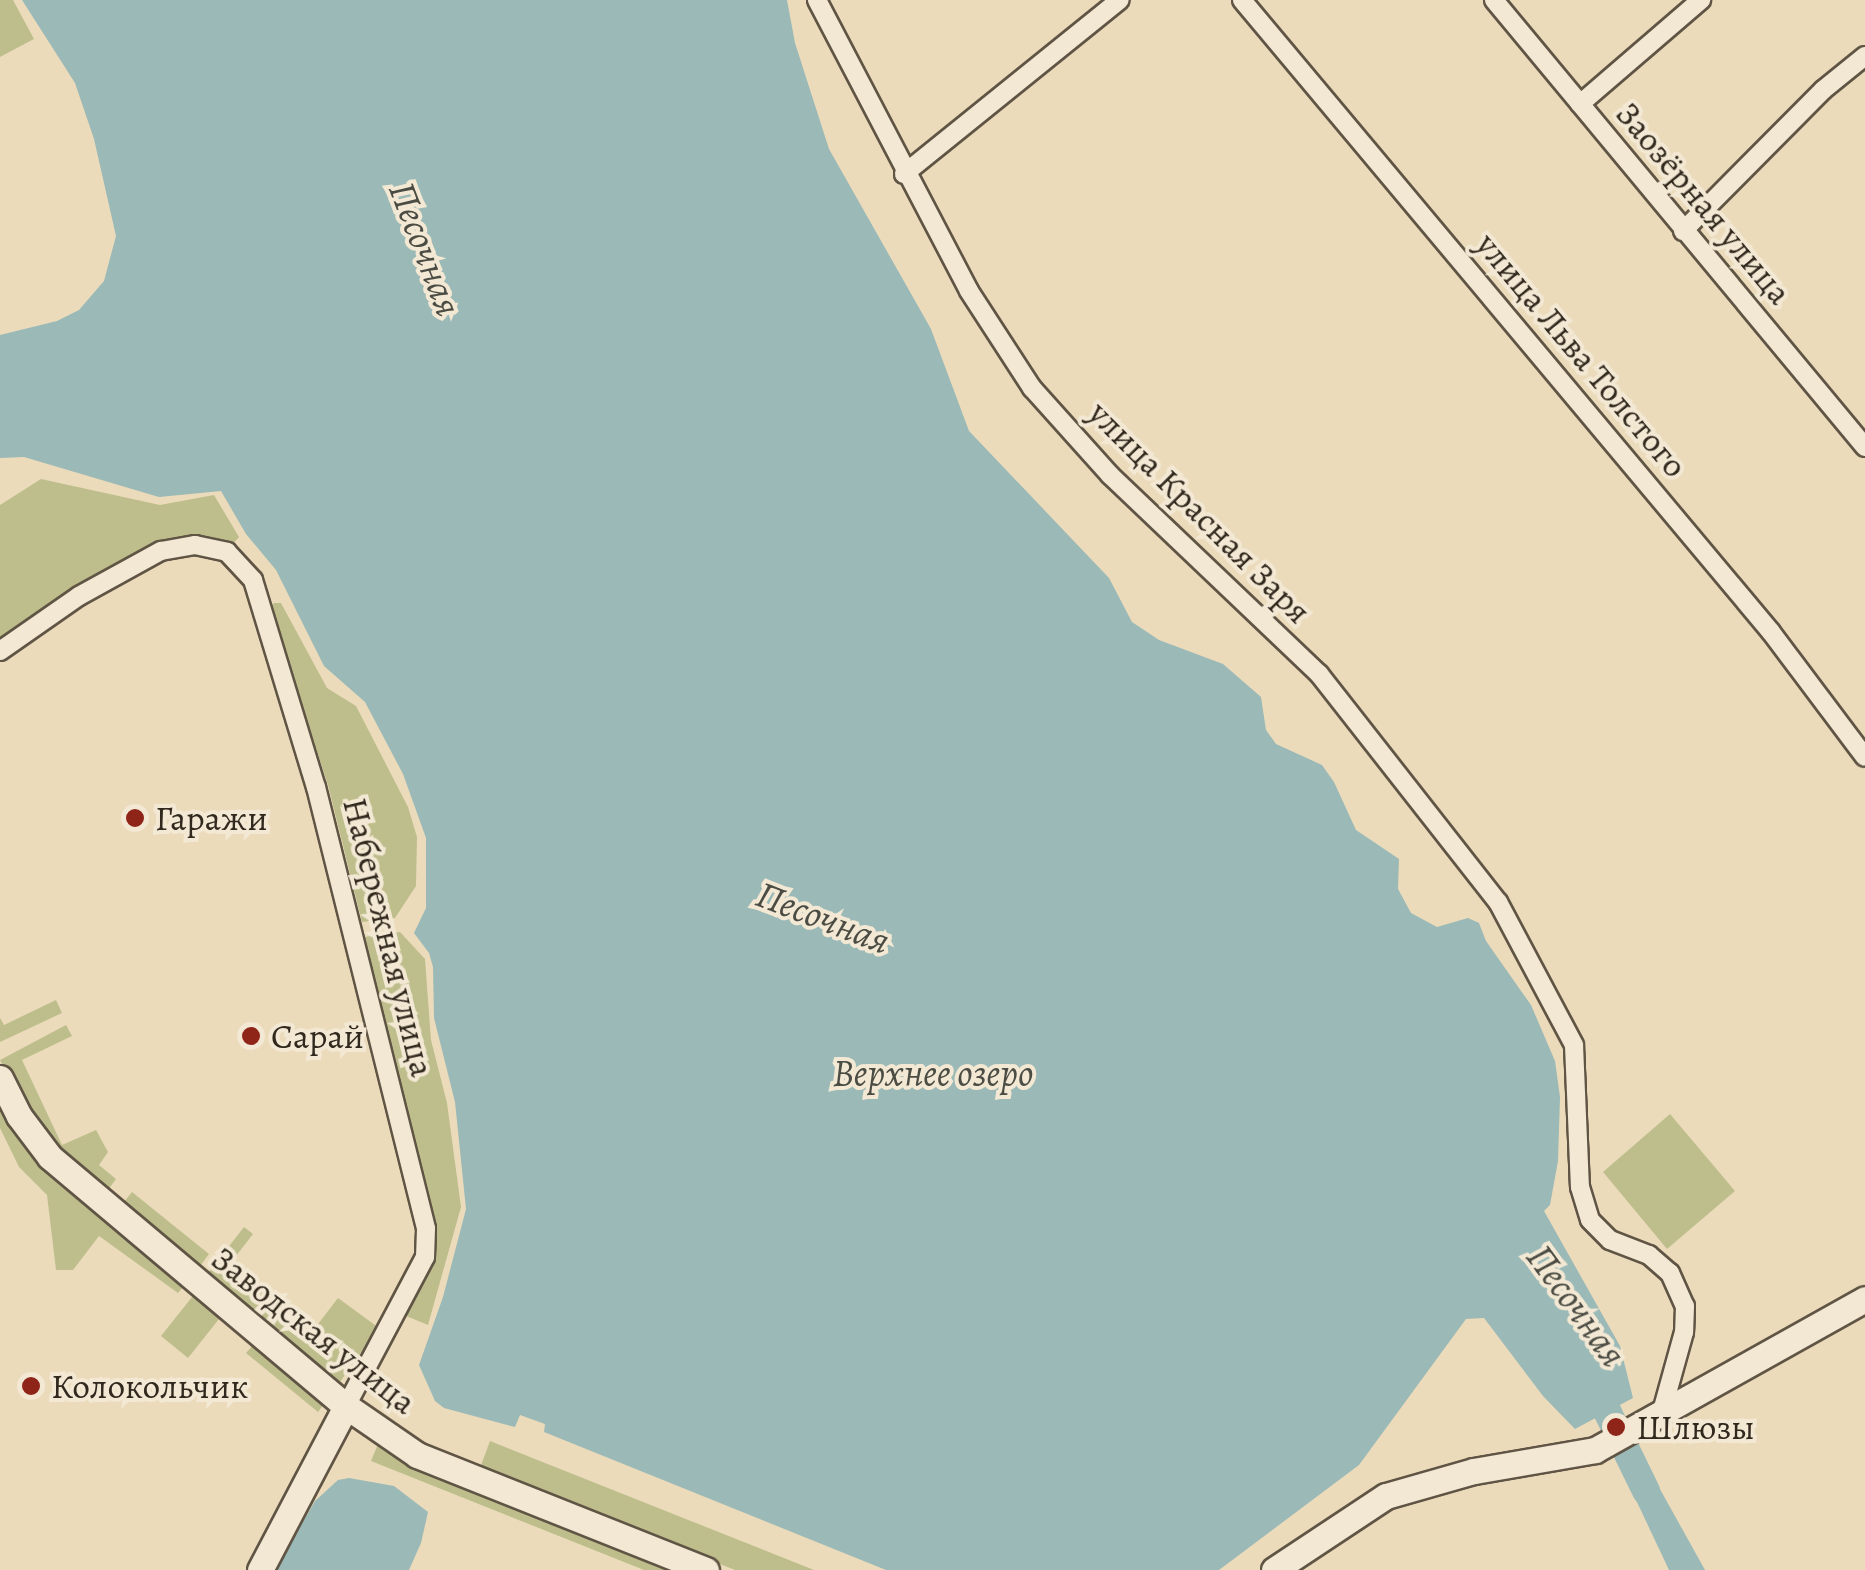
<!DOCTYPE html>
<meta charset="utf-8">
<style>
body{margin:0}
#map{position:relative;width:1865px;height:1570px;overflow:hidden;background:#ebdbbb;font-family:Alegreya,serif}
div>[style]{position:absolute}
.green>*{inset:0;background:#bebe8c}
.water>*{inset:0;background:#9ab9b7}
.river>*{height:28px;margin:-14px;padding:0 14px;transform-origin:14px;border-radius:14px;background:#9ab9b7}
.roads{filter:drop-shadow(2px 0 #605545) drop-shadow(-2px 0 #605545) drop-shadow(0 2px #605545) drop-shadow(0 -2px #605545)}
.street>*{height:18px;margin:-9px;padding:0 9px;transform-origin:9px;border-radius:9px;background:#f2e8d3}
.secondary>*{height:25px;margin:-12.5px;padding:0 12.5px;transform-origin:12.5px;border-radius:12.5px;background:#f2e8d3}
.dots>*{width:28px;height:28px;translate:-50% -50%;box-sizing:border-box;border:5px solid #f2e8d3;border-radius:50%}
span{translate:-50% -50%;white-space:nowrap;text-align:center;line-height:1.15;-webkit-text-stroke:8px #f2e8d3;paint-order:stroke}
.street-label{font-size:35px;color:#31281e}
.poi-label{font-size:35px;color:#31281e}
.left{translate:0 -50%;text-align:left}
.water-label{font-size:38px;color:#4b4c44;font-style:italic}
</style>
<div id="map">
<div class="green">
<div style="clip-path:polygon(0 0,13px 0,34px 39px,0 57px)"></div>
<div style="clip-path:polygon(41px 479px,160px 505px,214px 495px,239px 537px,231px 546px,194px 538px,0 641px,0 505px)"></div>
<div style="clip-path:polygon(274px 603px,281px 603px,327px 688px,356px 706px,408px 807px,417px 837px,416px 886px,395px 918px,362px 922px,328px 785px,270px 608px)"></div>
<div style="clip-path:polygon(400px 932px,425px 959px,431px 1040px,447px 1103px,461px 1207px,428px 1325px,406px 1316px,431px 1258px,432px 1227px,364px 937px)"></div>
<div style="clip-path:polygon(56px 1000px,62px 1013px,0 1042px,0 1018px,4px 1025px)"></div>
<div style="clip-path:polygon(66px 1025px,72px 1036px,22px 1060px,62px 1145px,96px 1130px,108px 1152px,99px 1165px,116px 1179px,105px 1194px,57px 1153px,26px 1113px,0 1060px)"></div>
<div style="clip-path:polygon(0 1094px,188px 1281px,178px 1293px,99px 1236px,73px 1270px,56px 1270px,47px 1195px,19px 1167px,0 1128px)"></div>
<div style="clip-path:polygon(1670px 1114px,1735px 1191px,1667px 1249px,1603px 1172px)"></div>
<div style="clip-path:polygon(132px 1192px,209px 1254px,197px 1270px,120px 1207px)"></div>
<div style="clip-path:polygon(244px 1227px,253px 1234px,229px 1265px,312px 1332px,338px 1298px,379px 1328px,337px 1386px,205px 1277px)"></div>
<div style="clip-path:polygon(196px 1292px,223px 1314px,188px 1358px,161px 1336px)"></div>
<div style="clip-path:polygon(256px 1342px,327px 1400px,318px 1412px,246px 1353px)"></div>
<div style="clip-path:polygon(490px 1441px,814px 1570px,735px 1570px,480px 1468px)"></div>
<div style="clip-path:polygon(378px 1444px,692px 1570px,644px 1570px,371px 1461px)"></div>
</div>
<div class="water">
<div style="clip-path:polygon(22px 0,787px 0,795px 43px,829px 149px,931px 329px,969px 431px,1109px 578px,1132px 622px,1159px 640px,1223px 664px,1261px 697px,1266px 730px,1276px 744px,1322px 765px,1334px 782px,1356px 830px,1399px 859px,1398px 889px,1411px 913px,1437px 927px,1468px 918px,1479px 923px,1486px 941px,1531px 1005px,1555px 1061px,1560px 1097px,1558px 1161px,1550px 1205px,1544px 1211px,1620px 1346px,1633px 1398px,1575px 1429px,1543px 1396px,1484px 1318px,1466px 1319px,1359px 1465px,1219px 1570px,886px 1570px,544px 1432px,545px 1424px,520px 1415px,515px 1427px,444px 1408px,435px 1401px,419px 1365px,443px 1297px,466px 1209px,455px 1102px,434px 1018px,433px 967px,429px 953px,414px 933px,426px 908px,426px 838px,403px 774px,365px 702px,324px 666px,276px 570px,246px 534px,221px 491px,159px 497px,24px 457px,0 458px,0 335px,57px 321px,79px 310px,104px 281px,116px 236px,94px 139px,75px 83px)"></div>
<div style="clip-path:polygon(1641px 1455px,1705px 1570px,1669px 1570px,1620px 1466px)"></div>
<div style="clip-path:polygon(349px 1478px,394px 1486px,428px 1512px,421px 1543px,409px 1570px,275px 1570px,315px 1501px,338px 1480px)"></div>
</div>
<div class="river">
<div style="left:1588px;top:1384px;width:35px;rotate:55deg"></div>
<div style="left:1608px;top:1413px;width:87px;rotate:64deg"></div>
</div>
<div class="roads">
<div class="street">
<div style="left:817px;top:0;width:328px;rotate:62.4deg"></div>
<div style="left:969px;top:291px;width:116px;rotate:57deg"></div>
<div style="left:1032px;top:388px;width:117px;rotate:48.1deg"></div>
<div style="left:1110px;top:475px;width:289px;rotate:43.6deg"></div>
<div style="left:1319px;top:674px;width:290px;rotate:51.9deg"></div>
<div style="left:1498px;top:902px;width:162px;rotate:62deg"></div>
<div style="left:1574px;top:1045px;width:142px;rotate:87.6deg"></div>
<div style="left:1580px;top:1187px;width:34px;rotate:73deg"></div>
<div style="left:1590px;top:1220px;width:28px;rotate:45deg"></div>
<div style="left:1610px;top:1240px;width:42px;rotate:21deg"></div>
<div style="left:1649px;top:1255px;width:28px;rotate:41deg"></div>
<div style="left:1670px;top:1273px;width:36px;rotate:66deg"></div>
<div style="left:1685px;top:1306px;width:26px;rotate:92deg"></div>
<div style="left:1684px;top:1332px;width:86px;rotate:105.5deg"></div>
<div style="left:1242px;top:0;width:824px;rotate:50.07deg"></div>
<div style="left:1771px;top:632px;width:156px;rotate:53.1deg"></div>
<div style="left:1494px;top:0;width:581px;rotate:50.31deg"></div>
<div style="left:1580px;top:104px;width:160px;rotate:-40.7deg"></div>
<div style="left:904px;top:174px;width:277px;rotate:-38.9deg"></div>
<div style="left:1683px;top:231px;width:199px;rotate:-45.2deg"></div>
<div style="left:1823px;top:90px;width:54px;rotate:-39deg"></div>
<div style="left:0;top:651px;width:96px;rotate:-34.8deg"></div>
<div style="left:79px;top:596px;width:94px;rotate:-28.8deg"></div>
<div style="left:161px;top:551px;width:35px;rotate:-10deg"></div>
<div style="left:195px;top:545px;width:33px;rotate:12deg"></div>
<div style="left:227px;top:552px;width:38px;rotate:47deg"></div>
<div style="left:253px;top:580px;width:216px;rotate:73.1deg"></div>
<div style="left:316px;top:787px;width:455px;rotate:76deg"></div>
<div style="left:426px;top:1229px;width:28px;rotate:92deg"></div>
<div style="left:425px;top:1257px;width:169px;rotate:117.9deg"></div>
</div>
<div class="secondary">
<div style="left:0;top:1078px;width:42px;rotate:63.4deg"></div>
<div style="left:19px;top:1116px;width:51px;rotate:52.9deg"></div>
<div style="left:50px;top:1157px;width:387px;rotate:40.1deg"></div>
<div style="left:346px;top:1406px;width:86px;rotate:34.6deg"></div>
<div style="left:417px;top:1455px;width:311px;rotate:21.7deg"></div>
<div style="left:260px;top:1570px;width:185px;rotate:-62.3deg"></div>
<div style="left:1274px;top:1570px;width:134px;rotate:-33.5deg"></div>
<div style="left:1386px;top:1496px;width:91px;rotate:-15.9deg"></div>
<div style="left:1474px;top:1471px;width:123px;rotate:-9.8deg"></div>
<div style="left:1595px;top:1450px;width:309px;rotate:-29.2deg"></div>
</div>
</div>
<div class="dots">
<div style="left:135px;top:818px;background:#8f2418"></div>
<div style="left:251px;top:1036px;background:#8f2418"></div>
<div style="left:31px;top:1386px;background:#8f2418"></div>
<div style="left:1616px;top:1427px;background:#8f2418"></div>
</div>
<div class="street-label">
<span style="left:1704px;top:203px;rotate:50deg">Заозёрная улица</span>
<span style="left:1582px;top:355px;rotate:50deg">улица Льва Толстого</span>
<span style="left:1200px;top:512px;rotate:45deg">улица Красная Заря</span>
<span style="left:389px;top:937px;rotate:76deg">Набережная улица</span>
<span style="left:314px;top:1330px;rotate:38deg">Заводская улица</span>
</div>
<div class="poi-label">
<span class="left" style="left:155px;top:818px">Гаражи</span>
<span class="left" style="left:271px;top:1036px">Сарай</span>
<span class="left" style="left:51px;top:1386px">Колокольчик</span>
<span class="left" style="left:1636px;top:1427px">Шлюзы</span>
</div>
<div class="water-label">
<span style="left:425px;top:249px;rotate:69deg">Песочная</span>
<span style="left:823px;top:918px;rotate:21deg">Песочная</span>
<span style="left:933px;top:1074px">Верхнее озеро</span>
<span style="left:1576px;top:1306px;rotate:54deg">Песочная</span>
</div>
</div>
